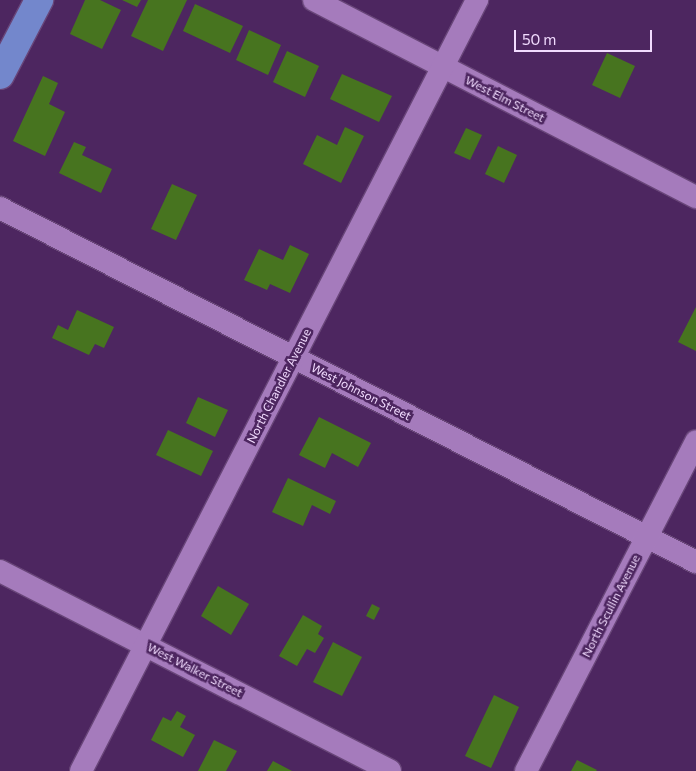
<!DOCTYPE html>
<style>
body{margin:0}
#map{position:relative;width:696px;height:771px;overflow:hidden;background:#4d2660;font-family:Commissioner,sans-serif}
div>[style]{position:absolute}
.building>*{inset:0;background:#47741f}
.roads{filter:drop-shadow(1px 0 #684578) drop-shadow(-1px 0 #684578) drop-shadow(0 1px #684578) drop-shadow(0 -1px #684578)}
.minor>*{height:22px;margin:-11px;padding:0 11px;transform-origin:11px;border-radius:11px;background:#a57bbc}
.primary>*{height:28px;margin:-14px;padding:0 14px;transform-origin:14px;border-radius:14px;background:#7387cc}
span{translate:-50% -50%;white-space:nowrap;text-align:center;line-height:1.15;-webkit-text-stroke:5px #4d2660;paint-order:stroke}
.street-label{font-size:12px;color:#f2dcff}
.scale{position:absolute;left:514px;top:30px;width:138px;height:22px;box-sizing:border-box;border:2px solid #f2dcff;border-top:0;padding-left:6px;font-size:15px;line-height:18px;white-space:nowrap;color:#f2dcff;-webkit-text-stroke:4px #4d2660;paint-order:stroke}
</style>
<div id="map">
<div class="building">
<div style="clip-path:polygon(85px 0,100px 0,121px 10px,102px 49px,70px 34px)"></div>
<div style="clip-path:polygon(122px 0,141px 0,137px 7px)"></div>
<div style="clip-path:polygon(148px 0,187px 0,163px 51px,131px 36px)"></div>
<div style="clip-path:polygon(195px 4px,243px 26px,230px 53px,183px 31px)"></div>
<div style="clip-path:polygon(249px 30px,281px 45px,268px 75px,236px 60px)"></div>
<div style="clip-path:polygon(287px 51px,319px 66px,305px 97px,273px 82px)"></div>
<div style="clip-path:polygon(607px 53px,635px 66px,620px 98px,592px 85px)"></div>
<div style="clip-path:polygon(342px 74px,392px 96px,379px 122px,330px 99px)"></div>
<div style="clip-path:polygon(43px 76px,58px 83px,49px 104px,65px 112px,45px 156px,13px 141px)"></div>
<div style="clip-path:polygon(345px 127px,364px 136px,341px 183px,303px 164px,317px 135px,337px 145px)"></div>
<div style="clip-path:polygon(466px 128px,482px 135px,470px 160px,454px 153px)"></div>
<div style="clip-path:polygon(74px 142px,86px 147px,82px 155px,112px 169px,101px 193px,59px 173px)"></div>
<div style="clip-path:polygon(498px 146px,517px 155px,504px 183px,485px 174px)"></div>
<div style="clip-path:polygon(172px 184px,197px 195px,176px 240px,151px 229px)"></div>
<div style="clip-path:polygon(290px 245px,309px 254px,290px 293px,270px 284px,267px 290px,244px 280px,259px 249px,283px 260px)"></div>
<div style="clip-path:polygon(696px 307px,696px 351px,678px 342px)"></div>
<div style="clip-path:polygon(77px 310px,114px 327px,104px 348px,95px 344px,89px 355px,52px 338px,58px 325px,68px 330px)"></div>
<div style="clip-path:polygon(198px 397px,228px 410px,215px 437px,186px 423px)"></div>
<div style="clip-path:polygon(319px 417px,371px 443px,358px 467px,332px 453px,325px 468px,299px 455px)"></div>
<div style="clip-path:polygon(168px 430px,213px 451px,201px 476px,156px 455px)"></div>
<div style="clip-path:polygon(288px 478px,336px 501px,330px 514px,312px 505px,303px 526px,272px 512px)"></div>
<div style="clip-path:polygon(218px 586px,249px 604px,231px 635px,201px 616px)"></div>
<div style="clip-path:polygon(372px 604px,380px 608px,374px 620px,366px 616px)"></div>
<div style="clip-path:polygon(303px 615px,322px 626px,318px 634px,324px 638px,315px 653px,307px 649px,297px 666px,279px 656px)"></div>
<div style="clip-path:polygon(333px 642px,362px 657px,342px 696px,313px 682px)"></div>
<div style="clip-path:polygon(494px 695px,519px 707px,491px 768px,465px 756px)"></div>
<div style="clip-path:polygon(177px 711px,186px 716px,180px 727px,195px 735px,183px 757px,151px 740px,163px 717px,171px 721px)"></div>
<div style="clip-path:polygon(214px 740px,237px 751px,226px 771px,198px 771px)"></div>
<div style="clip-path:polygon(577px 760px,597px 770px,596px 771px,571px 771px)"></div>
<div style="clip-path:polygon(273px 761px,292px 771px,267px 771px)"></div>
</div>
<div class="roads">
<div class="minor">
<div style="left:314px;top:0;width:430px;rotate:27.3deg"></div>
<div style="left:0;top:208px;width:781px;rotate:26.96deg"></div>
<div style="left:0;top:571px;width:438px;rotate:27.1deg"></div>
<div style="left:81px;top:771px;width:867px;rotate:-62.81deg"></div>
<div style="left:526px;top:771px;width:371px;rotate:-62.7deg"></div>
</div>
<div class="primary">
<div style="left:0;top:75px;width:85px;rotate:-62.5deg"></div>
</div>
</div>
<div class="street-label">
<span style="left:505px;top:99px;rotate:27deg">West Elm Street</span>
<span style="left:279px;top:386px;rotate:-63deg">North Chandler Avenue</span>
<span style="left:361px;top:392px;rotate:27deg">West Johnson Street</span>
<span style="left:611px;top:606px;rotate:-63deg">North Scullin Avenue</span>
<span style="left:195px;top:670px;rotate:27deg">West Walker Street</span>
</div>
<div class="scale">50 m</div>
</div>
